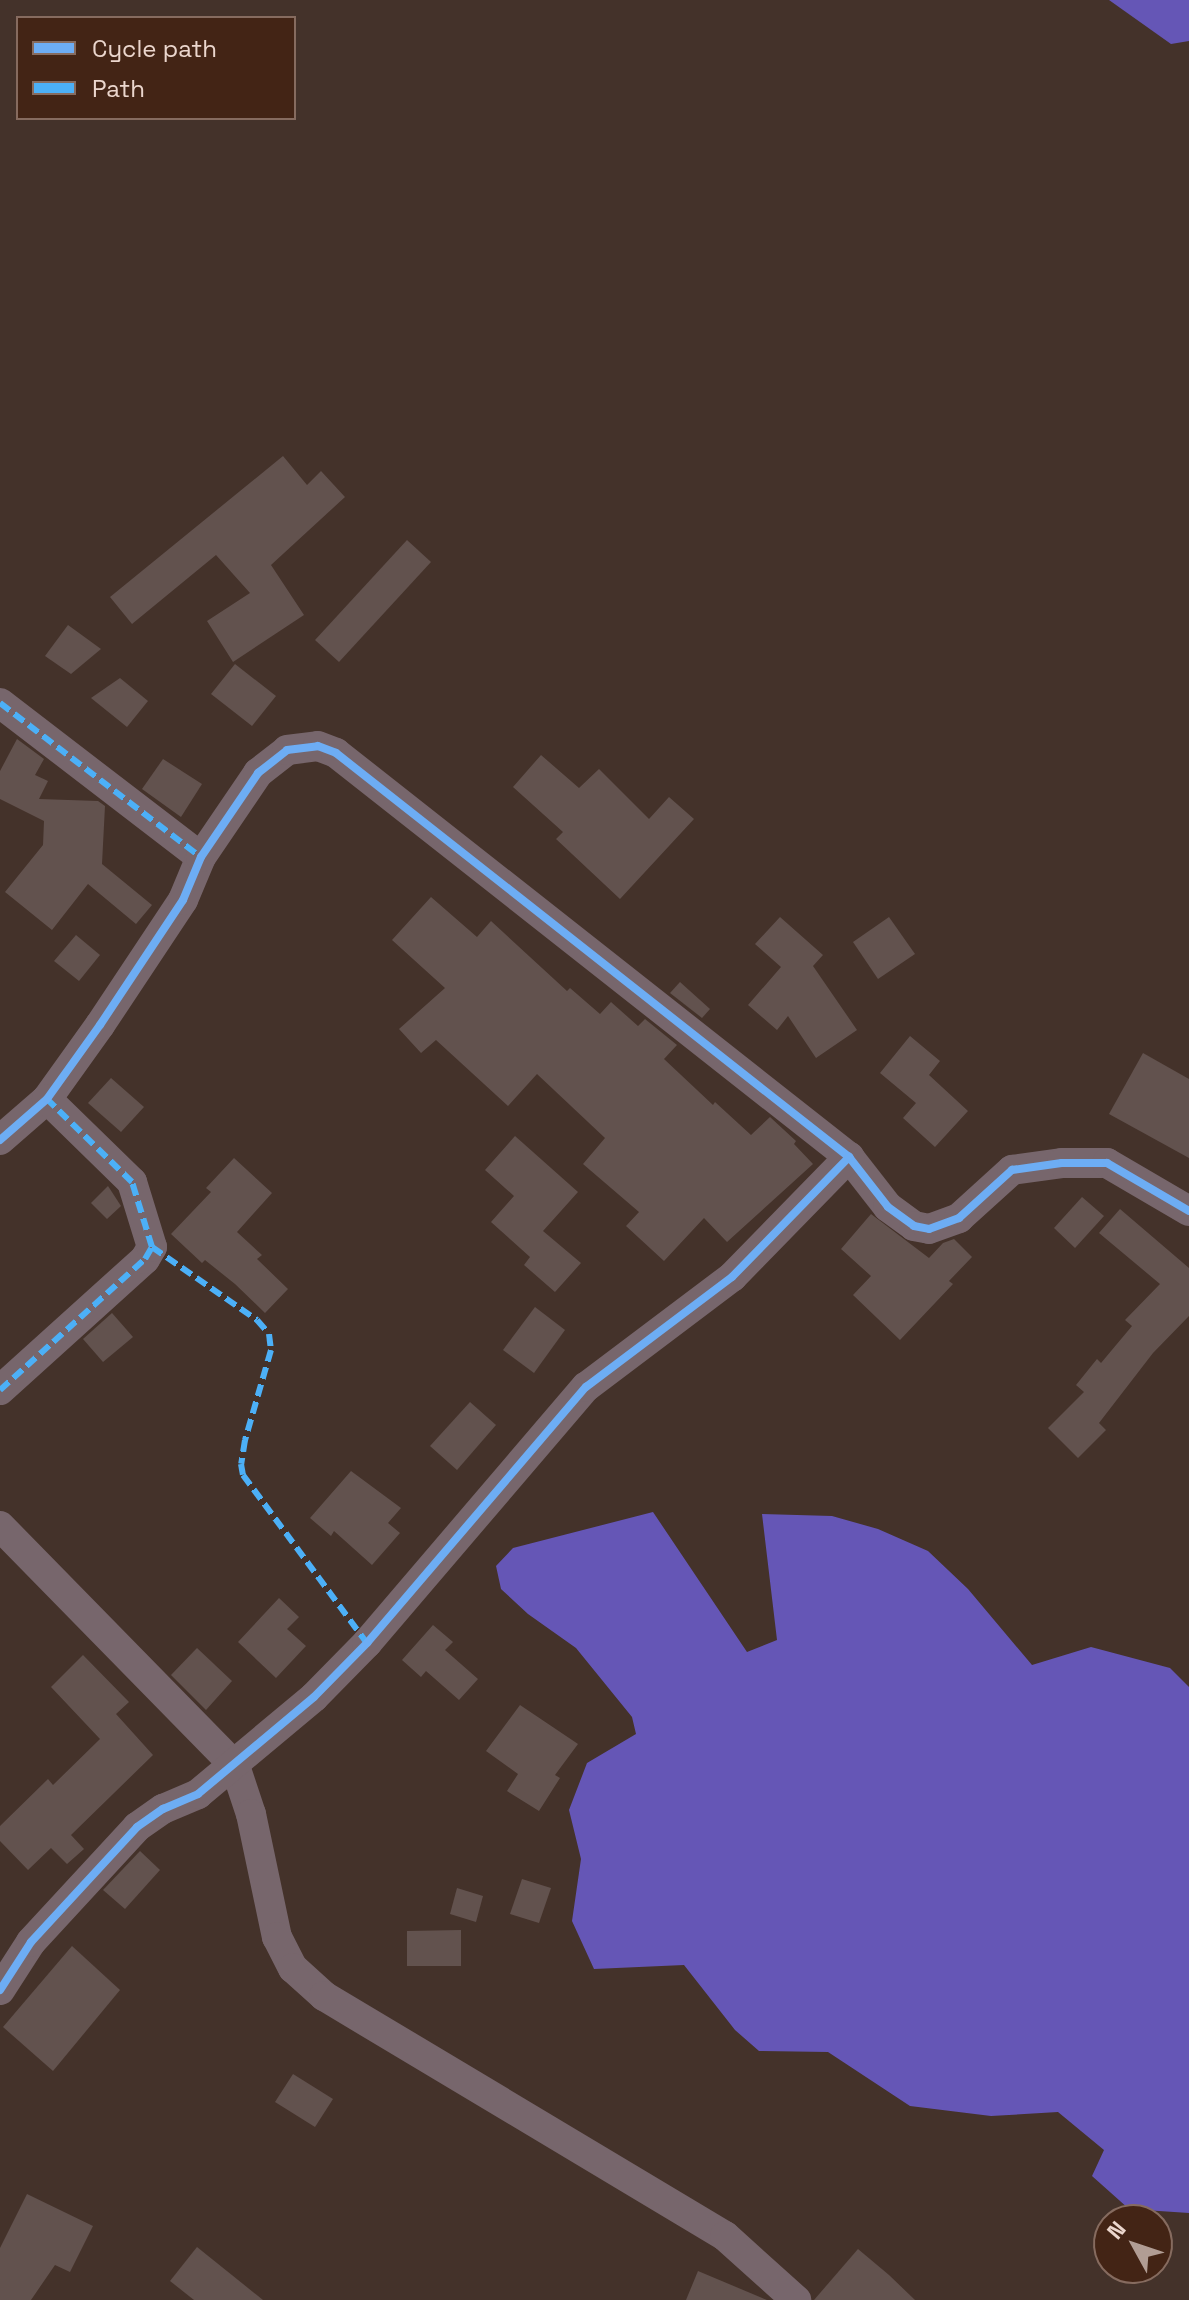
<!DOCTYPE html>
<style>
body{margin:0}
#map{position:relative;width:1189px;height:2300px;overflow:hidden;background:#44322a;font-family:"Space Grotesk",sans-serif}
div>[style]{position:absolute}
.water>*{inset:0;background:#6556b6}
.building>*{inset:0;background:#62524e}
.minor>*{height:30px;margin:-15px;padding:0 15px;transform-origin:15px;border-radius:15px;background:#77666c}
.quiet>*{height:6px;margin-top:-3px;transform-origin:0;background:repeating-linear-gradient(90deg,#4cb0f7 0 12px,transparent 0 18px)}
.cycleway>*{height:8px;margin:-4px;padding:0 4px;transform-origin:4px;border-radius:4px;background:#6dadf4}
span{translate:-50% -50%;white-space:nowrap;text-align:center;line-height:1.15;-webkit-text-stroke:6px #432415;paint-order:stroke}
.legend{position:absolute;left:16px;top:16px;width:280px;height:104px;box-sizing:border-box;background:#432415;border:2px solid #866b5f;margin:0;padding:10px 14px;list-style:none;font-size:24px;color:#ebd6cd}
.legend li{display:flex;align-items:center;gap:16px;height:40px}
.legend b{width:40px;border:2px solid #866b5f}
.north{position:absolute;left:1093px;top:2204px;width:80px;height:80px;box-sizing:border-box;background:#432415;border:2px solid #866b5f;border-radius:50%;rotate:310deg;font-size:22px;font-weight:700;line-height:32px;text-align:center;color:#ebd6cd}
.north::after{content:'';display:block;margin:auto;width:28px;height:36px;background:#b19d94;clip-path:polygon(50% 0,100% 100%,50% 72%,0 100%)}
</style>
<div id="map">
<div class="water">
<div style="clip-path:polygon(1109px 0,1189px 0,1189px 41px,1171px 44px)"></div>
<div style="clip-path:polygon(653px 1512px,747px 1652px,777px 1640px,762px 1514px,832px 1516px,878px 1529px,928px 1551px,968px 1589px,1032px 1665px,1091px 1647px,1170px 1668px,1189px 1687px,1189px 2213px,1129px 2209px,1092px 2176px,1104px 2150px,1058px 2112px,991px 2116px,910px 2106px,828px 2052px,759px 2051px,735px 2030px,684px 1965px,594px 1969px,572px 1921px,581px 1859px,569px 1810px,587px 1763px,636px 1734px,632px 1717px,576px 1648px,528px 1614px,501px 1589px,496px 1566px,513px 1548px)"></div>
</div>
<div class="building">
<div style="clip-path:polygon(283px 456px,307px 485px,321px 471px,345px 497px,271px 565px,304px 615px,233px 662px,207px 621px,250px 593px,216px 555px,132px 624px,110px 597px)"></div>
<div style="clip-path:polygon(407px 540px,431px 562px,339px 662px,315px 640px)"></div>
<div style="clip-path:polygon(68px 625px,101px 649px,71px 674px,45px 656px)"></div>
<div style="clip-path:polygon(235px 664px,276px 696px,252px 726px,211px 694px)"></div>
<div style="clip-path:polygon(120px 678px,148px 701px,127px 727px,91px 698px)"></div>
<div style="clip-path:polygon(17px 739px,44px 759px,35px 775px,48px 781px,39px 799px,98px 801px,105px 806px,102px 864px,152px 905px,136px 924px,88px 884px,52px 930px,5px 892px,43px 845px,44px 821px,0 799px,0 771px)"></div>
<div style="clip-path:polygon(541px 755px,579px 788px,599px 769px,649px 819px,669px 797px,694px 819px,620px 899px,556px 839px,563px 832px,513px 787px)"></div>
<div style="clip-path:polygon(163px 759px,202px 784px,181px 817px,142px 789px)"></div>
<div style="clip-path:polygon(431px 897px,477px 937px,491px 921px,567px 991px,570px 988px,600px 1014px,611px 1002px,638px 1026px,645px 1019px,677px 1045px,664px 1059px,713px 1105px,715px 1102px,751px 1135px,770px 1117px,796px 1141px,794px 1144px,813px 1164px,727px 1242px,704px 1218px,664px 1261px,626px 1226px,639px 1212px,583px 1164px,605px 1138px,537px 1074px,508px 1106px,436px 1040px,421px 1053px,399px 1029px,445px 988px,392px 940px)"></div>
<div style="clip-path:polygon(780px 917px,823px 955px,813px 966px,857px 1030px,816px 1058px,788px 1016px,777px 1030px,748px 1005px,781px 967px,755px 944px)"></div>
<div style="clip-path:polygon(889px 917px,915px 954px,878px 979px,853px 942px)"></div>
<div style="clip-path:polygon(76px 935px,100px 955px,79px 981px,54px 961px)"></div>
<div style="clip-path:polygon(680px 982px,710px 1009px,702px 1018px,670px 993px)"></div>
<div style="clip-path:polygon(910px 1036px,940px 1061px,929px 1075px,968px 1111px,935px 1147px,903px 1118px,916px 1103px,880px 1073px)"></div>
<div style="clip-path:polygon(1143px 1053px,1189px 1079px,1189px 1158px,1109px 1114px)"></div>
<div style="clip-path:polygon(111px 1078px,144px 1107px,121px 1132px,88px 1103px)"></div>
<div style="clip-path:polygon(515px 1136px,578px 1192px,543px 1231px,581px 1263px,555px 1292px,524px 1265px,530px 1257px,491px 1222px,514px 1196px,485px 1170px)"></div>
<div style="clip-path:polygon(234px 1158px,272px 1193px,237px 1232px,262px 1255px,257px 1259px,288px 1289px,265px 1313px,235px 1284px,205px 1260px,202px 1263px,171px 1234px,211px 1192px,206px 1188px)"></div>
<div style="clip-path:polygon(108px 1186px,121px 1206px,107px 1219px,91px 1203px)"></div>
<div style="clip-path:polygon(1082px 1197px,1104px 1216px,1075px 1248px,1054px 1228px)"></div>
<div style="clip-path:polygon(1120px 1209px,1189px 1268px,1189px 1316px,1153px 1353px,1099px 1423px,1106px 1430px,1078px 1458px,1048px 1428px,1084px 1392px,1076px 1385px,1097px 1359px,1101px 1363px,1132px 1326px,1125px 1320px,1160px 1284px,1099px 1233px)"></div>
<div style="clip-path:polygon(871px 1214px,929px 1258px,943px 1243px,954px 1239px,972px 1257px,949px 1281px,953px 1284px,900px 1340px,853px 1295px,871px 1276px,841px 1249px)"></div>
<div style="clip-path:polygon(535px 1307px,565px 1330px,534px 1373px,503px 1350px)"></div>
<div style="clip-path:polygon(112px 1313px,133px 1337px,103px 1362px,83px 1339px)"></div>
<div style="clip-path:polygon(470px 1402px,496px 1425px,457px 1470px,430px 1446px)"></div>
<div style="clip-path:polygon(351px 1471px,401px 1508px,388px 1523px,400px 1533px,372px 1565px,334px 1531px,331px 1536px,310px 1518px)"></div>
<div style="clip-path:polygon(279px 1598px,299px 1617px,287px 1629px,306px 1646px,276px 1678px,238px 1642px)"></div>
<div style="clip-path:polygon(433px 1625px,453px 1642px,445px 1650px,478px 1679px,459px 1700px,426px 1671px,421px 1677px,402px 1660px)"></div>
<div style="clip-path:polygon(197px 1648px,232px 1681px,206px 1710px,171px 1675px)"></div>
<div style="clip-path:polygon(83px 1655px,129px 1702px,116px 1714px,153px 1755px,71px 1835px,84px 1849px,67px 1864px,51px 1848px,28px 1870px,0 1841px,0 1826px,48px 1779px,53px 1785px,100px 1739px,51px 1687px)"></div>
<div style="clip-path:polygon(520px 1705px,578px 1744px,555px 1775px,560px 1778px,539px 1811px,507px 1791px,518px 1774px,486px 1751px)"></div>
<div style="clip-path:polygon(140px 1851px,160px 1870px,125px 1909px,103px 1890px)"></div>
<div style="clip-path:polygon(522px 1879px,551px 1888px,539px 1923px,510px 1914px)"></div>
<div style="clip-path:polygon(457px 1888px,483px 1896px,476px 1922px,450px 1914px)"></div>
<div style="clip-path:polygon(461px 1930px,461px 1966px,407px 1966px,407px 1931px)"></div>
<div style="clip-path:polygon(72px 1946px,120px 1990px,53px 2071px,3px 2027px)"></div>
<div style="clip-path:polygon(293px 2074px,333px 2099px,315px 2127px,275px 2102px)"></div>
<div style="clip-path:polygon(27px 2194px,93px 2226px,70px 2272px,55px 2265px,31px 2300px,0 2300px,0 2248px)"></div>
<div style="clip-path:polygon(197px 2247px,263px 2300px,194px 2300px,170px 2281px)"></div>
<div style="clip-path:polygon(858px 2249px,889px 2275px,915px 2300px,814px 2300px)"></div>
<div style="clip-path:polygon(698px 2271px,767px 2300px,686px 2300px)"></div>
</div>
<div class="minor">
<div style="left:0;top:703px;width:253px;rotate:37.5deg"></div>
<div style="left:0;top:1140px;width:62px;rotate:-41.1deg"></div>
<div style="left:47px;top:1099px;width:91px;rotate:-54.4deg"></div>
<div style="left:100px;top:1025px;width:150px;rotate:-56.4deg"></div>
<div style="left:183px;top:900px;width:47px;rotate:-67.3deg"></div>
<div style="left:201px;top:857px;width:102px;rotate:-55.8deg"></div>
<div style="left:258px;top:773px;width:37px;rotate:-38deg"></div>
<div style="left:287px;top:750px;width:31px;rotate:-7deg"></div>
<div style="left:318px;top:746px;width:19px;rotate:21deg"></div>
<div style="left:336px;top:753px;width:653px;rotate:38.22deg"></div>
<div style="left:849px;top:1157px;width:63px;rotate:52deg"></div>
<div style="left:888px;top:1207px;width:32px;rotate:36deg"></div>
<div style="left:914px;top:1226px;width:15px;rotate:11deg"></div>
<div style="left:929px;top:1229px;width:32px;rotate:-20deg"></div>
<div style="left:959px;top:1218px;width:72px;rotate:-42.2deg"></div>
<div style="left:1012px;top:1170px;width:50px;rotate:-8deg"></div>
<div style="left:1062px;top:1163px;width:45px"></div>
<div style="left:1107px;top:1163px;width:95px;rotate:30.3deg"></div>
<div style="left:0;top:1390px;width:195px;rotate:-42.1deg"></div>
<div style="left:145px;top:1259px;width:14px;rotate:-60deg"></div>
<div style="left:152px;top:1247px;width:68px;rotate:-107.1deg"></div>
<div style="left:132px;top:1182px;width:119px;rotate:-135.7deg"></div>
<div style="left:0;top:1526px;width:336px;rotate:45.6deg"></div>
<div style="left:235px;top:1766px;width:51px;rotate:71.6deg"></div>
<div style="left:251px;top:1814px;width:126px;rotate:78.1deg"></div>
<div style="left:277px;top:1937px;width:35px;rotate:63deg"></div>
<div style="left:293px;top:1968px;width:42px;rotate:42.1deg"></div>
<div style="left:324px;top:1996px;width:467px;rotate:30.9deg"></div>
<div style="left:725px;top:2236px;width:96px;rotate:42deg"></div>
<div style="left:0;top:1990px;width:57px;rotate:-57.1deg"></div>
<div style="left:31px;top:1942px;width:156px;rotate:-47.3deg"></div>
<div style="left:137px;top:1827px;width:32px;rotate:-35deg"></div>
<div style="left:163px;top:1809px;width:38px;rotate:-23deg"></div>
<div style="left:198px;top:1794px;width:151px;rotate:-39.9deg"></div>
<div style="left:314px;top:1697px;width:76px;rotate:-45.5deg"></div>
<div style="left:367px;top:1643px;width:337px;rotate:-49.5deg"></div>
<div style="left:586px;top:1387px;width:183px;rotate:-37deg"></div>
<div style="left:732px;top:1277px;width:168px;rotate:-45.7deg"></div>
</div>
<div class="quiet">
<div style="left:0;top:703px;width:253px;rotate:37.5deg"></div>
<div style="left:152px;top:1247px;width:128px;rotate:34.8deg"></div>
<div style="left:257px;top:1320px;width:18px;rotate:49deg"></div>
<div style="left:269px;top:1334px;width:16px;rotate:83deg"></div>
<div style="left:271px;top:1350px;width:94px;rotate:106.1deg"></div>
<div style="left:245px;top:1440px;width:24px;rotate:99deg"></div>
<div style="left:241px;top:1464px;width:11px;rotate:80deg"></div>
<div style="left:243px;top:1475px;width:209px;rotate:53.6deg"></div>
<div style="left:0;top:1390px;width:195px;rotate:-42.1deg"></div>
<div style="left:145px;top:1259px;width:14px;rotate:-60deg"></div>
<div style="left:152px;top:1247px;width:68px;rotate:-107.1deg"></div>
<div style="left:132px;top:1182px;width:119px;rotate:-135.7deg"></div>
</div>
<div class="cycleway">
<div style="left:0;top:1140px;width:62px;rotate:-41.1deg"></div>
<div style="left:47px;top:1099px;width:91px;rotate:-54.4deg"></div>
<div style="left:100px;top:1025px;width:150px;rotate:-56.4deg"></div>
<div style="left:183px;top:900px;width:47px;rotate:-67.3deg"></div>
<div style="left:201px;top:857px;width:102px;rotate:-55.8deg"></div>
<div style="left:258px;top:773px;width:37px;rotate:-38deg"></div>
<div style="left:287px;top:750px;width:31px;rotate:-7deg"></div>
<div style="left:318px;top:746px;width:19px;rotate:21deg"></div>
<div style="left:336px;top:753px;width:653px;rotate:38.22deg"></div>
<div style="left:849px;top:1157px;width:63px;rotate:52deg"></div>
<div style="left:888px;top:1207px;width:32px;rotate:36deg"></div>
<div style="left:914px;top:1226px;width:15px;rotate:11deg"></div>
<div style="left:929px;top:1229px;width:32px;rotate:-20deg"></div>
<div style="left:959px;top:1218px;width:72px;rotate:-42.2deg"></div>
<div style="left:1012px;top:1170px;width:50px;rotate:-8deg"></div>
<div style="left:1062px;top:1163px;width:45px"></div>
<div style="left:1107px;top:1163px;width:95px;rotate:30.3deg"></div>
<div style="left:0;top:1990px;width:57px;rotate:-57.1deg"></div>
<div style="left:31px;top:1942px;width:156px;rotate:-47.3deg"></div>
<div style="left:137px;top:1827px;width:32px;rotate:-35deg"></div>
<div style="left:163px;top:1809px;width:38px;rotate:-23deg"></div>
<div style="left:198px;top:1794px;width:151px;rotate:-39.9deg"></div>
<div style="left:314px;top:1697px;width:76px;rotate:-45.5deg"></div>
<div style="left:367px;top:1643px;width:337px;rotate:-49.5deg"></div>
<div style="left:586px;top:1387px;width:183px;rotate:-37deg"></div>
<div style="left:732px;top:1277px;width:168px;rotate:-45.7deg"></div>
</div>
<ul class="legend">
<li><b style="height:10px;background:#6dadf4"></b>Cycle path</li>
<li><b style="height:10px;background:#4cb0f7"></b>Path</li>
</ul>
<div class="north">N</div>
</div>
